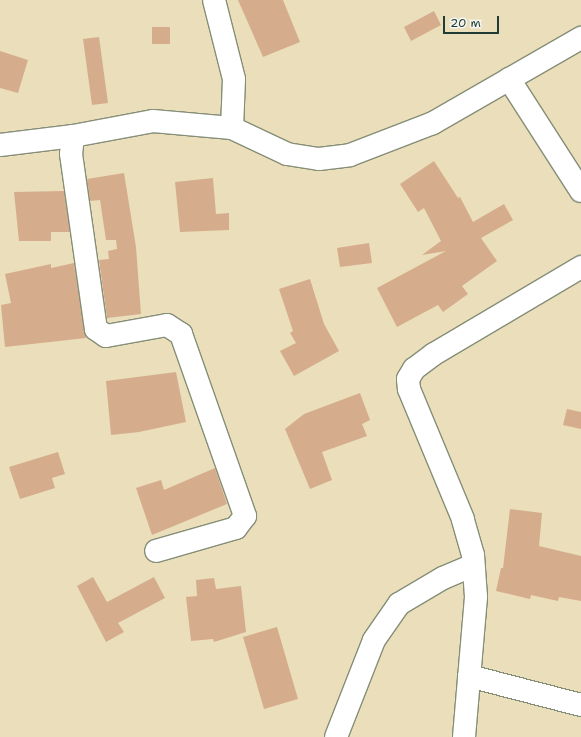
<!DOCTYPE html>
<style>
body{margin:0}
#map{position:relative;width:581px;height:737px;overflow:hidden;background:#ebdeba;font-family:"Shantell Sans",sans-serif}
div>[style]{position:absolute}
.building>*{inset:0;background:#d5ad8c}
.roads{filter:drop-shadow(1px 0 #858e77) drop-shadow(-1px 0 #858e77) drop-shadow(0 1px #858e77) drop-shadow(0 -1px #858e77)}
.minor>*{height:22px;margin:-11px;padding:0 11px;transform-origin:11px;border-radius:11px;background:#fff}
span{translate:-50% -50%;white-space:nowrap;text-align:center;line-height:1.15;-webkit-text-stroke:3px #f6f6f2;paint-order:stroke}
.scale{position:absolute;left:443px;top:16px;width:56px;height:18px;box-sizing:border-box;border:2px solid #1f3d34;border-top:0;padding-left:5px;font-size:12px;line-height:14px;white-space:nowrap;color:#1f3d34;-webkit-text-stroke:3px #f6f6f2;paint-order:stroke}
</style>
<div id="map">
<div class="building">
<div style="clip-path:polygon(238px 0,283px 0,300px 42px,263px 57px)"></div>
<div style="clip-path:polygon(434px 11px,441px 25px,411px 41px,404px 27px)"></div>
<div style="clip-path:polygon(152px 27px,170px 27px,170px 44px,152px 44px)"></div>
<div style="clip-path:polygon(99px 37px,108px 103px,92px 105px,83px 39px)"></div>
<div style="clip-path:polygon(0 51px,28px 60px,18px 93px,0 88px)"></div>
<div style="clip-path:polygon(434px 161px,458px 198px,460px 197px,473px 222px,504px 204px,513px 220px,481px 238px,497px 261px,462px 286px,468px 294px,443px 312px,438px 305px,397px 327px,377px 288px,446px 251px,422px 255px,441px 241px,424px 208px,418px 212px,400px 184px)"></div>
<div style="clip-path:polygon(124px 173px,136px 247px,141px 314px,107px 318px,99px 260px,109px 259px,108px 251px,117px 249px,116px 240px,106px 240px,100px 200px,90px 201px,87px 179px)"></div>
<div style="clip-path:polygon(213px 178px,216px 214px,229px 213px,229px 230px,180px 232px,175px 182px)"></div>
<div style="clip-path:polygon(64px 191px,70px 232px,51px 232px,51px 241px,19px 241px,14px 192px)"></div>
<div style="clip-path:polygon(369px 243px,372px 263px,340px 267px,337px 248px)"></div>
<div style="clip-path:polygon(74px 263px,86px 338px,5px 347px,1px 305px,11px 303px,5px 274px,51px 264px,51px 268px)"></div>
<div style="clip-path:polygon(310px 279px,324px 324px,339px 351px,294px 376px,280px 351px,296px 343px,290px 333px,293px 331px,279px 289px)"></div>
<div style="clip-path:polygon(176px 372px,186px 422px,139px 432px,111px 435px,106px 381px)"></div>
<div style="clip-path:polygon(360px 393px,370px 420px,362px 424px,367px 436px,322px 452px,332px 480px,310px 489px,285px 429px,304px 414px)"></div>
<div style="clip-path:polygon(567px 409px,581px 412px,581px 429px,563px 425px)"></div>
<div style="clip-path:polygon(58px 452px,65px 474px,52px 478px,55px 488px,20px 499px,9px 467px)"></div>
<div style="clip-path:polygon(215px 468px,227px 504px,152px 535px,136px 488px,161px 480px,164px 490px)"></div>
<div style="clip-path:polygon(510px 509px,542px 513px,539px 546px,581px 556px,581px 601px,559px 597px,558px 601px,531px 595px,530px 599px,496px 591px,501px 568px,503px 568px)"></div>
<div style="clip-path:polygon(93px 577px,107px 602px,154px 577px,165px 598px,118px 623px,124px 632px,106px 642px,77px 586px)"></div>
<div style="clip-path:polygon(214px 578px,216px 589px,241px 586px,246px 632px,214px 642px,213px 639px,191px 641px,186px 597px,197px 596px,196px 580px)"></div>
<div style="clip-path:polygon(277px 627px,298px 699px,264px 709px,243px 637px)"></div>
</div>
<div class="roads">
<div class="minor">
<div style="left:214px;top:0;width:81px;rotate:75.8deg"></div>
<div style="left:234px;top:79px;width:49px;rotate:92.3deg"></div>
<div style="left:509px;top:79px;width:133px;rotate:57.3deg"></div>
<div style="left:73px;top:136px;width:18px;rotate:96deg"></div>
<div style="left:71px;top:154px;width:177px;rotate:81.9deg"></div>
<div style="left:96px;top:329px;width:12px;rotate:35deg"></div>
<div style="left:106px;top:336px;width:62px;rotate:-10.2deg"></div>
<div style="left:167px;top:325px;width:17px;rotate:33deg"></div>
<div style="left:181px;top:334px;width:193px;rotate:70.6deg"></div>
<div style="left:245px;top:516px;width:15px;rotate:127deg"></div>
<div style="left:236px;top:528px;width:83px;rotate:164deg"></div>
<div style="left:0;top:145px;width:74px;rotate:-7deg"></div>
<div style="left:73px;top:136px;width:81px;rotate:-10.6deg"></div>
<div style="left:153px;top:121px;width:79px;rotate:5.1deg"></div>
<div style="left:232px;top:128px;width:61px;rotate:25.3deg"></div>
<div style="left:287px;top:154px;width:32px;rotate:9deg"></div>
<div style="left:319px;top:159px;width:31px;rotate:-7deg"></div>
<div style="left:350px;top:155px;width:89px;rotate:-21.1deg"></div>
<div style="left:433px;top:123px;width:171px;rotate:-29.9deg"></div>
<div style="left:469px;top:676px;width:116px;rotate:14.5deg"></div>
<div style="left:336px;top:737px;width:104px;rotate:-68.6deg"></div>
<div style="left:374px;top:640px;width:44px;rotate:-55.2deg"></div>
<div style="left:399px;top:604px;width:51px;rotate:-30.6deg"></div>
<div style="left:443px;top:578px;width:33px;rotate:-23deg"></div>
<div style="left:464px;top:737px;width:141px;rotate:-85.1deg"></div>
<div style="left:476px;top:597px;width:42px;rotate:-94.1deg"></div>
<div style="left:473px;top:555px;width:37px;rotate:-106deg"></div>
<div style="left:463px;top:519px;width:141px;rotate:-112.6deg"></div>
<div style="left:409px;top:389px;width:10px;rotate:-96deg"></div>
<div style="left:408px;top:379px;width:12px;rotate:-59deg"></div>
<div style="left:414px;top:369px;width:25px;rotate:-37deg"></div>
<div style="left:434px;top:354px;width:171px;rotate:-30.6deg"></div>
</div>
</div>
<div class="scale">20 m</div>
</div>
